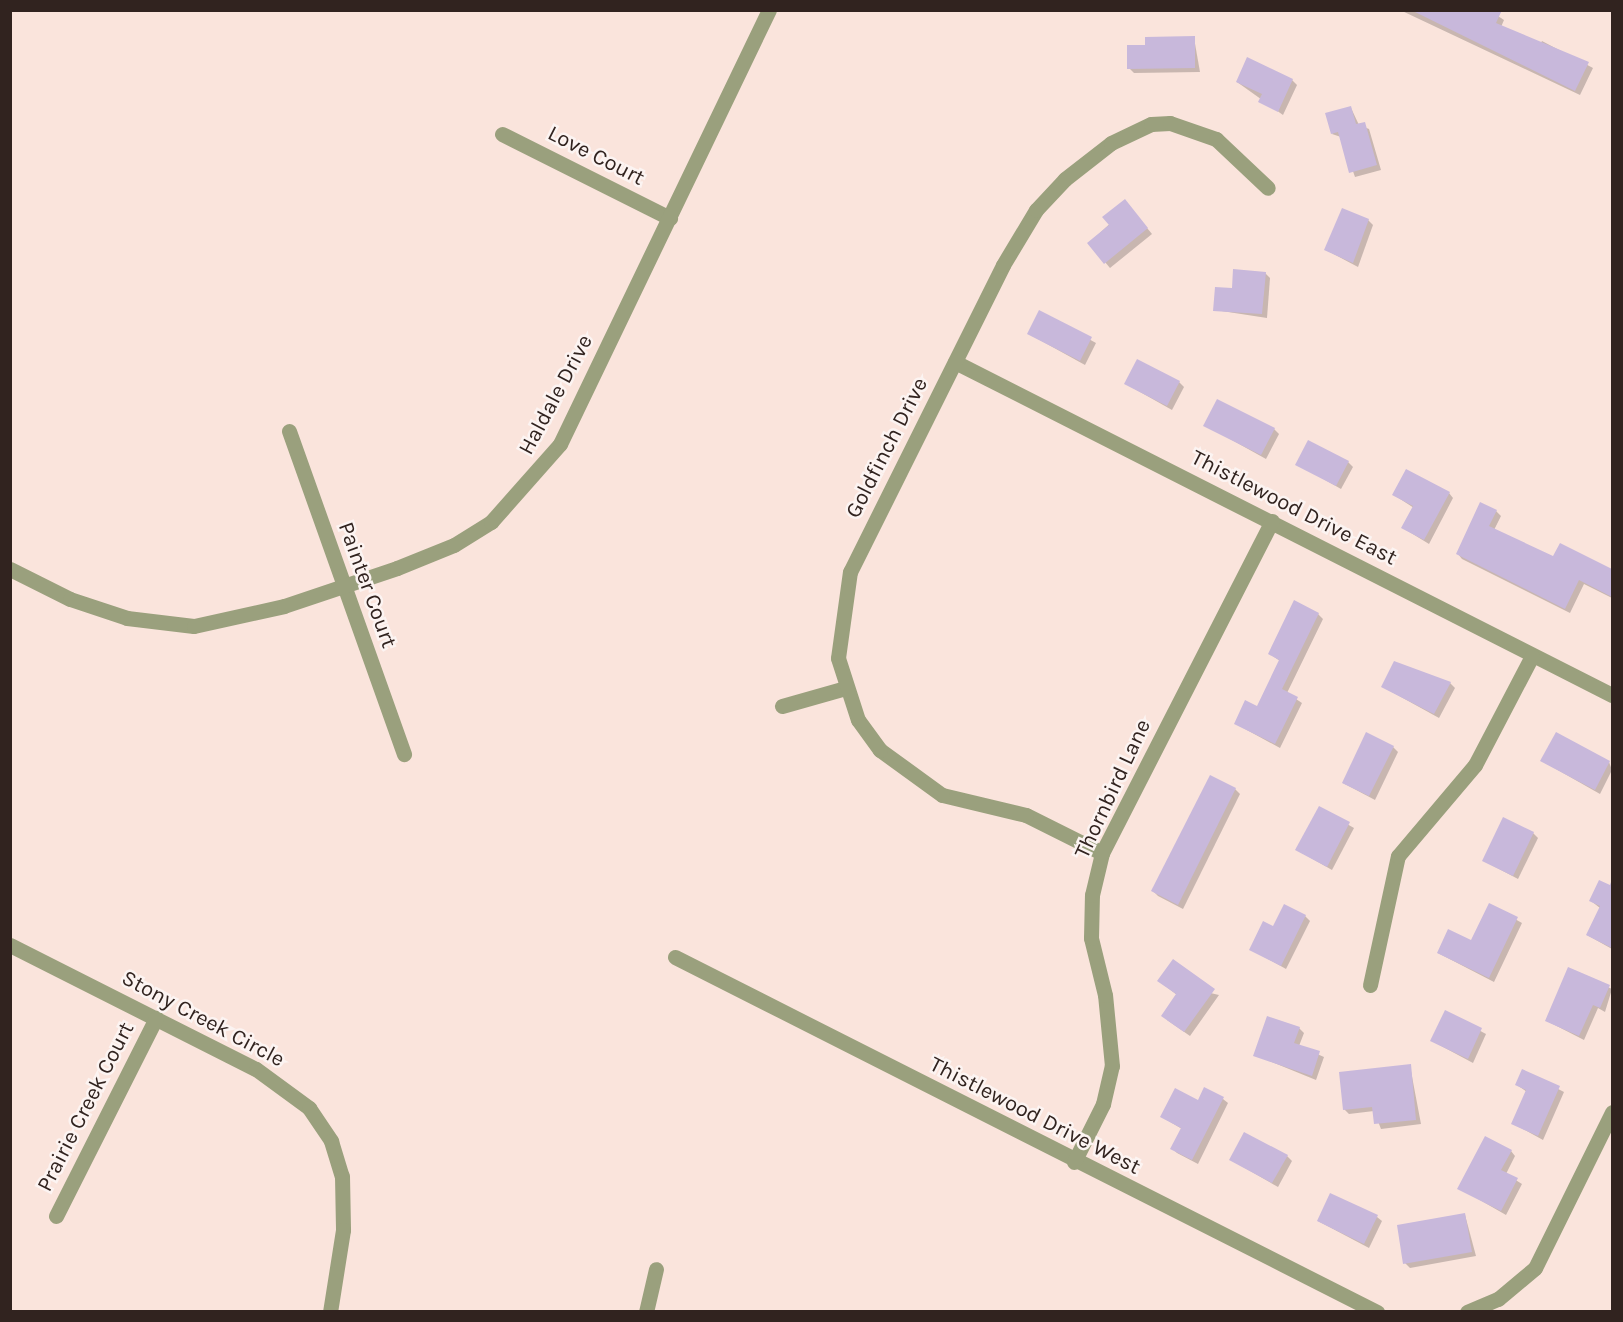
<!DOCTYPE html>
<style>
body{margin:0}
#map{position:relative;width:1623px;height:1322px;overflow:hidden;background:#fae4dc;font-family:Karla,sans-serif}
div>[style]{position:absolute}
.shadow>*{inset:0;background:#0003}
.building>*{inset:0;background:#c8b8db}
.minor>*{height:15px;margin:-7.5px;padding:0 7.5px;transform-origin:7.5px;border-radius:7.5px;background:#9aa07d}
span{translate:-50% -50%;white-space:nowrap;text-align:center;line-height:1.15;-webkit-text-stroke:5px #fcf4f2;paint-order:stroke}
.street-label{font-size:22px;color:#31231f}
.frame{position:absolute;inset:0;border:12px solid #31231f;pointer-events:none}
</style>
<div id="map">
<div class="shadow">
<div style="clip-path:polygon(1400px 10px,1489px 10px,1504px 20px,1501px 27px,1539px 46px,1542px 41px,1593px 68px,1580px 95px)"></div>
<div style="clip-path:polygon(1194px 38px,1200px 72px,1134px 73px,1129px 68px,1147px 46px)"></div>
<div style="clip-path:polygon(1292px 80px,1297px 85px,1283px 115px,1237px 82px)"></div>
<div style="clip-path:polygon(1351px 108px,1359px 125px,1369px 129px,1381px 170px,1355px 177px,1341px 137px,1332px 134px)"></div>
<div style="clip-path:polygon(1129px 206px,1152px 234px,1110px 268px,1089px 243px)"></div>
<div style="clip-path:polygon(1368px 220px,1373px 225px,1358px 267px,1326px 250px)"></div>
<div style="clip-path:polygon(1265px 273px,1270px 278px,1267px 318px,1215px 310px)"></div>
<div style="clip-path:polygon(1040px 312px,1096px 343px,1085px 365px,1029px 334px)"></div>
<div style="clip-path:polygon(1179px 382px,1184px 387px,1172px 410px,1126px 384px)"></div>
<div style="clip-path:polygon(1205px 425px,1274px 429px,1279px 434px,1266px 459px)"></div>
<div style="clip-path:polygon(1348px 462px,1353px 467px,1341px 489px,1297px 464px)"></div>
<div style="clip-path:polygon(1449px 493px,1453px 498px,1429px 544px,1403px 528px,1414px 508px,1394px 495px)"></div>
<div style="clip-path:polygon(1496px 511px,1501px 516px,1494px 530px,1554px 558px,1561px 545px,1612px 571px,1612px 598px,1584px 584px,1570px 613px,1462px 559px,1458px 554px)"></div>
<div style="clip-path:polygon(1318px 614px,1323px 619px,1287px 693px,1302px 703px,1280px 748px,1236px 724px,1257px 708px,1280px 661px,1270px 654px)"></div>
<div style="clip-path:polygon(1450px 683px,1455px 688px,1439px 718px,1383px 687px)"></div>
<div style="clip-path:polygon(1393px 747px,1398px 752px,1375px 800px,1343px 783px)"></div>
<div style="clip-path:polygon(1542px 761px,1609px 762px,1612px 770px,1600px 794px)"></div>
<div style="clip-path:polygon(1235px 789px,1240px 794px,1183px 909px,1158px 896px,1153px 891px)"></div>
<div style="clip-path:polygon(1319px 808px,1354px 828px,1332px 870px,1297px 850px)"></div>
<div style="clip-path:polygon(1533px 833px,1538px 838px,1518px 879px,1484px 861px)"></div>
<div style="clip-path:polygon(1600px 882px,1612px 888px,1612px 949px,1587px 935px,1600px 908px,1591px 901px)"></div>
<div style="clip-path:polygon(1490px 905px,1522px 923px,1494px 982px,1438px 953px,1472px 942px)"></div>
<div style="clip-path:polygon(1305px 916px,1310px 921px,1286px 969px,1250px 949px,1274px 928px)"></div>
<div style="clip-path:polygon(1569px 969px,1612px 989px,1605px 1012px,1598px 1008px,1584px 1040px,1547px 1021px)"></div>
<div style="clip-path:polygon(1159px 981px,1219px 995px,1190px 1036px,1167px 1020px,1177px 995px)"></div>
<div style="clip-path:polygon(1445px 1012px,1486px 1034px,1473px 1063px,1432px 1041px)"></div>
<div style="clip-path:polygon(1299px 1028px,1304px 1033px,1299px 1046px,1324px 1057px,1316px 1080px,1255px 1055px)"></div>
<div style="clip-path:polygon(1410px 1066px,1421px 1124px,1381px 1129px,1374px 1111px,1349px 1114px,1344px 1109px)"></div>
<div style="clip-path:polygon(1523px 1071px,1564px 1092px,1543px 1140px,1512px 1123px,1527px 1092px,1517px 1085px)"></div>
<div style="clip-path:polygon(1223px 1099px,1228px 1103px,1198px 1164px,1177px 1153px,1172px 1148px,1182px 1129px,1162px 1117px)"></div>
<div style="clip-path:polygon(1511px 1151px,1515px 1156px,1506px 1174px,1522px 1184px,1506px 1215px,1459px 1188px)"></div>
<div style="clip-path:polygon(1287px 1156px,1292px 1161px,1278px 1187px,1231px 1160px)"></div>
<div style="clip-path:polygon(1465px 1215px,1476px 1256px,1410px 1268px,1405px 1263px)"></div>
<div style="clip-path:polygon(1377px 1217px,1382px 1221px,1369px 1248px,1318px 1221px)"></div>
</div>
<div class="building">
<div style="clip-path:polygon(1411px 10px,1502px 10px,1496px 23px,1589px 62px,1575px 91px)"></div>
<div style="clip-path:polygon(1195px 36px,1195px 68px,1127px 69px,1127px 45px,1145px 45px,1145px 37px)"></div>
<div style="clip-path:polygon(1247px 57px,1293px 79px,1278px 112px,1258px 102px,1262px 94px,1236px 82px)"></div>
<div style="clip-path:polygon(1351px 106px,1356px 124px,1365px 122px,1377px 165px,1349px 173px,1338px 132px,1331px 134px,1325px 113px)"></div>
<div style="clip-path:polygon(1125px 199px,1148px 228px,1104px 264px,1087px 243px,1109px 225px,1102px 217px)"></div>
<div style="clip-path:polygon(1342px 208px,1369px 219px,1353px 263px,1324px 250px)"></div>
<div style="clip-path:polygon(1233px 269px,1266px 272px,1262px 314px,1213px 311px,1215px 287px,1232px 288px)"></div>
<div style="clip-path:polygon(1039px 310px,1092px 337px,1080px 361px,1027px 334px)"></div>
<div style="clip-path:polygon(1137px 359px,1180px 381px,1167px 406px,1124px 384px)"></div>
<div style="clip-path:polygon(1217px 399px,1275px 428px,1261px 455px,1203px 426px)"></div>
<div style="clip-path:polygon(1308px 440px,1349px 461px,1336px 486px,1295px 465px)"></div>
<div style="clip-path:polygon(1406px 469px,1450px 492px,1424px 540px,1401px 528px,1413px 506px,1392px 495px)"></div>
<div style="clip-path:polygon(1480px 502px,1497px 510px,1489px 526px,1553px 556px,1560px 543px,1612px 569px,1612px 597px,1579px 580px,1565px 609px,1456px 554px)"></div>
<div style="clip-path:polygon(1294px 600px,1319px 613px,1282px 689px,1298px 697px,1275px 744px,1234px 724px,1245px 700px,1257px 706px,1279px 660px,1268px 654px)"></div>
<div style="clip-path:polygon(1394px 661px,1451px 682px,1434px 714px,1381px 687px)"></div>
<div style="clip-path:polygon(1366px 732px,1394px 746px,1369px 796px,1342px 783px)"></div>
<div style="clip-path:polygon(1556px 732px,1610px 761px,1595px 790px,1540px 761px)"></div>
<div style="clip-path:polygon(1210px 775px,1236px 788px,1178px 905px,1151px 891px)"></div>
<div style="clip-path:polygon(1319px 806px,1350px 822px,1327px 867px,1295px 850px)"></div>
<div style="clip-path:polygon(1503px 817px,1534px 832px,1513px 876px,1482px 861px)"></div>
<div style="clip-path:polygon(1612px 879px,1612px 948px,1586px 935px,1600px 906px,1589px 901px,1599px 880px,1610px 885px)"></div>
<div style="clip-path:polygon(1489px 903px,1518px 917px,1489px 978px,1437px 953px,1448px 929px,1471px 940px)"></div>
<div style="clip-path:polygon(1284px 904px,1306px 915px,1281px 966px,1249px 950px,1263px 921px,1273px 926px)"></div>
<div style="clip-path:polygon(1173px 959px,1215px 989px,1184px 1032px,1161px 1016px,1176px 994px,1157px 981px)"></div>
<div style="clip-path:polygon(1568px 967px,1610px 985px,1600px 1008px,1593px 1005px,1579px 1036px,1545px 1021px)"></div>
<div style="clip-path:polygon(1445px 1010px,1482px 1028px,1468px 1059px,1430px 1041px)"></div>
<div style="clip-path:polygon(1267px 1016px,1300px 1027px,1294px 1043px,1320px 1051px,1312px 1076px,1253px 1056px)"></div>
<div style="clip-path:polygon(1411px 1064px,1416px 1120px,1374px 1124px,1372px 1107px,1343px 1110px,1339px 1072px)"></div>
<div style="clip-path:polygon(1522px 1069px,1560px 1086px,1538px 1136px,1511px 1124px,1526px 1090px,1515px 1085px)"></div>
<div style="clip-path:polygon(1204px 1087px,1224px 1097px,1192px 1160px,1170px 1149px,1181px 1128px,1160px 1117px,1175px 1088px,1198px 1100px)"></div>
<div style="clip-path:polygon(1244px 1132px,1288px 1155px,1272px 1183px,1229px 1160px)"></div>
<div style="clip-path:polygon(1485px 1136px,1512px 1150px,1501px 1170px,1518px 1178px,1501px 1211px,1457px 1189px)"></div>
<div style="clip-path:polygon(1330px 1193px,1378px 1215px,1364px 1244px,1317px 1221px)"></div>
<div style="clip-path:polygon(1465px 1213px,1472px 1252px,1403px 1264px,1397px 1225px)"></div>
</div>
<div class="minor">
<div style="left:502px;top:134px;width:188px;rotate:26.6deg"></div>
<div style="left:955px;top:362px;width:737px;rotate:26.88deg"></div>
<div style="left:289px;top:431px;width:343px;rotate:70.4deg"></div>
<div style="left:10px;top:569px;width:67px;rotate:26.6deg"></div>
<div style="left:70px;top:599px;width:60px;rotate:18.4deg"></div>
<div style="left:127px;top:618px;width:67px;rotate:6.8deg"></div>
<div style="left:194px;top:626px;width:92px;rotate:-12.5deg"></div>
<div style="left:284px;top:606px;width:119px;rotate:-18.6deg"></div>
<div style="left:397px;top:568px;width:61px;rotate:-22deg"></div>
<div style="left:454px;top:545px;width:44px;rotate:-31.9deg"></div>
<div style="left:491px;top:522px;width:104px;rotate:-48.5deg"></div>
<div style="left:560px;top:444px;width:482px;rotate:-64.3deg"></div>
<div style="left:782px;top:706px;width:66px;rotate:-15.9deg"></div>
<div style="left:1102px;top:853px;width:85px;rotate:-153.4deg"></div>
<div style="left:1026px;top:815px;width:86px;rotate:-166.6deg"></div>
<div style="left:942px;top:795px;width:77px;rotate:-144deg"></div>
<div style="left:880px;top:750px;width:37px;rotate:-126deg"></div>
<div style="left:858px;top:720px;width:65px;rotate:-107.9deg"></div>
<div style="left:838px;top:658px;width:87px;rotate:-82.1deg"></div>
<div style="left:850px;top:572px;width:343px;rotate:-63.5deg"></div>
<div style="left:1003px;top:265px;width:64px;rotate:-59deg"></div>
<div style="left:1036px;top:210px;width:42px;rotate:-46.9deg"></div>
<div style="left:1065px;top:179px;width:58px;rotate:-38deg"></div>
<div style="left:1111px;top:143px;width:44px;rotate:-25.4deg"></div>
<div style="left:1151px;top:124px;width:19px;rotate:-3deg"></div>
<div style="left:1170px;top:123px;width:49px;rotate:19.2deg"></div>
<div style="left:1216px;top:139px;width:71px;rotate:43.3deg"></div>
<div style="left:10px;top:945px;width:275px;rotate:26.8deg"></div>
<div style="left:256px;top:1069px;width:66px;rotate:36.3deg"></div>
<div style="left:309px;top:1108px;width:40px;rotate:56deg"></div>
<div style="left:331px;top:1141px;width:37px;rotate:73deg"></div>
<div style="left:342px;top:1176px;width:54px;rotate:88.9deg"></div>
<div style="left:343px;top:1230px;width:83px;rotate:99deg"></div>
<div style="left:675px;top:957px;width:787px;rotate:26.83deg"></div>
<div style="left:1370px;top:985px;width:132px;rotate:-77.8deg"></div>
<div style="left:1398px;top:856px;width:119px;rotate:-49.8deg"></div>
<div style="left:1475px;top:765px;width:123px;rotate:-62.4deg"></div>
<div style="left:1074px;top:1162px;width:65px;rotate:-63.4deg"></div>
<div style="left:1103px;top:1104px;width:39px;rotate:-77deg"></div>
<div style="left:1112px;top:1066px;width:71px;rotate:-95.6deg"></div>
<div style="left:1105px;top:995px;width:59px;rotate:-103.8deg"></div>
<div style="left:1091px;top:938px;width:43px;rotate:-88.7deg"></div>
<div style="left:1092px;top:895px;width:43px;rotate:-76.6deg"></div>
<div style="left:1102px;top:853px;width:373px;rotate:-62.9deg"></div>
<div style="left:56px;top:1216px;width:222px;rotate:-63.2deg"></div>
<div style="left:646px;top:1312px;width:44px;rotate:-76.9deg"></div>
<div style="left:1467px;top:1312px;width:34px;rotate:-23deg"></div>
<div style="left:1498px;top:1299px;width:48px;rotate:-40deg"></div>
<div style="left:1535px;top:1268px;width:174px;rotate:-63.7deg"></div>
</div>
<div class="street-label">
<span style="left:596px;top:156px;rotate:27deg">Love Court</span>
<span style="left:556px;top:395px;rotate:-62deg">Haldale Drive</span>
<span style="left:887px;top:448px;rotate:-63deg">Goldfinch Drive</span>
<span style="left:1294px;top:508px;rotate:27deg">Thistlewood Drive East</span>
<span style="left:367px;top:585px;rotate:70deg">Painter Court</span>
<span style="left:1113px;top:789px;rotate:-65deg">Thornbird Lane</span>
<span style="left:203px;top:1019px;rotate:28deg">Stony Creek Circle</span>
<span style="left:86px;top:1107px;rotate:-63deg">Prairie Creek Court</span>
<span style="left:1035px;top:1116px;rotate:27deg">Thistlewood Drive West</span>
</div>
<div class="frame"></div>
</div>
